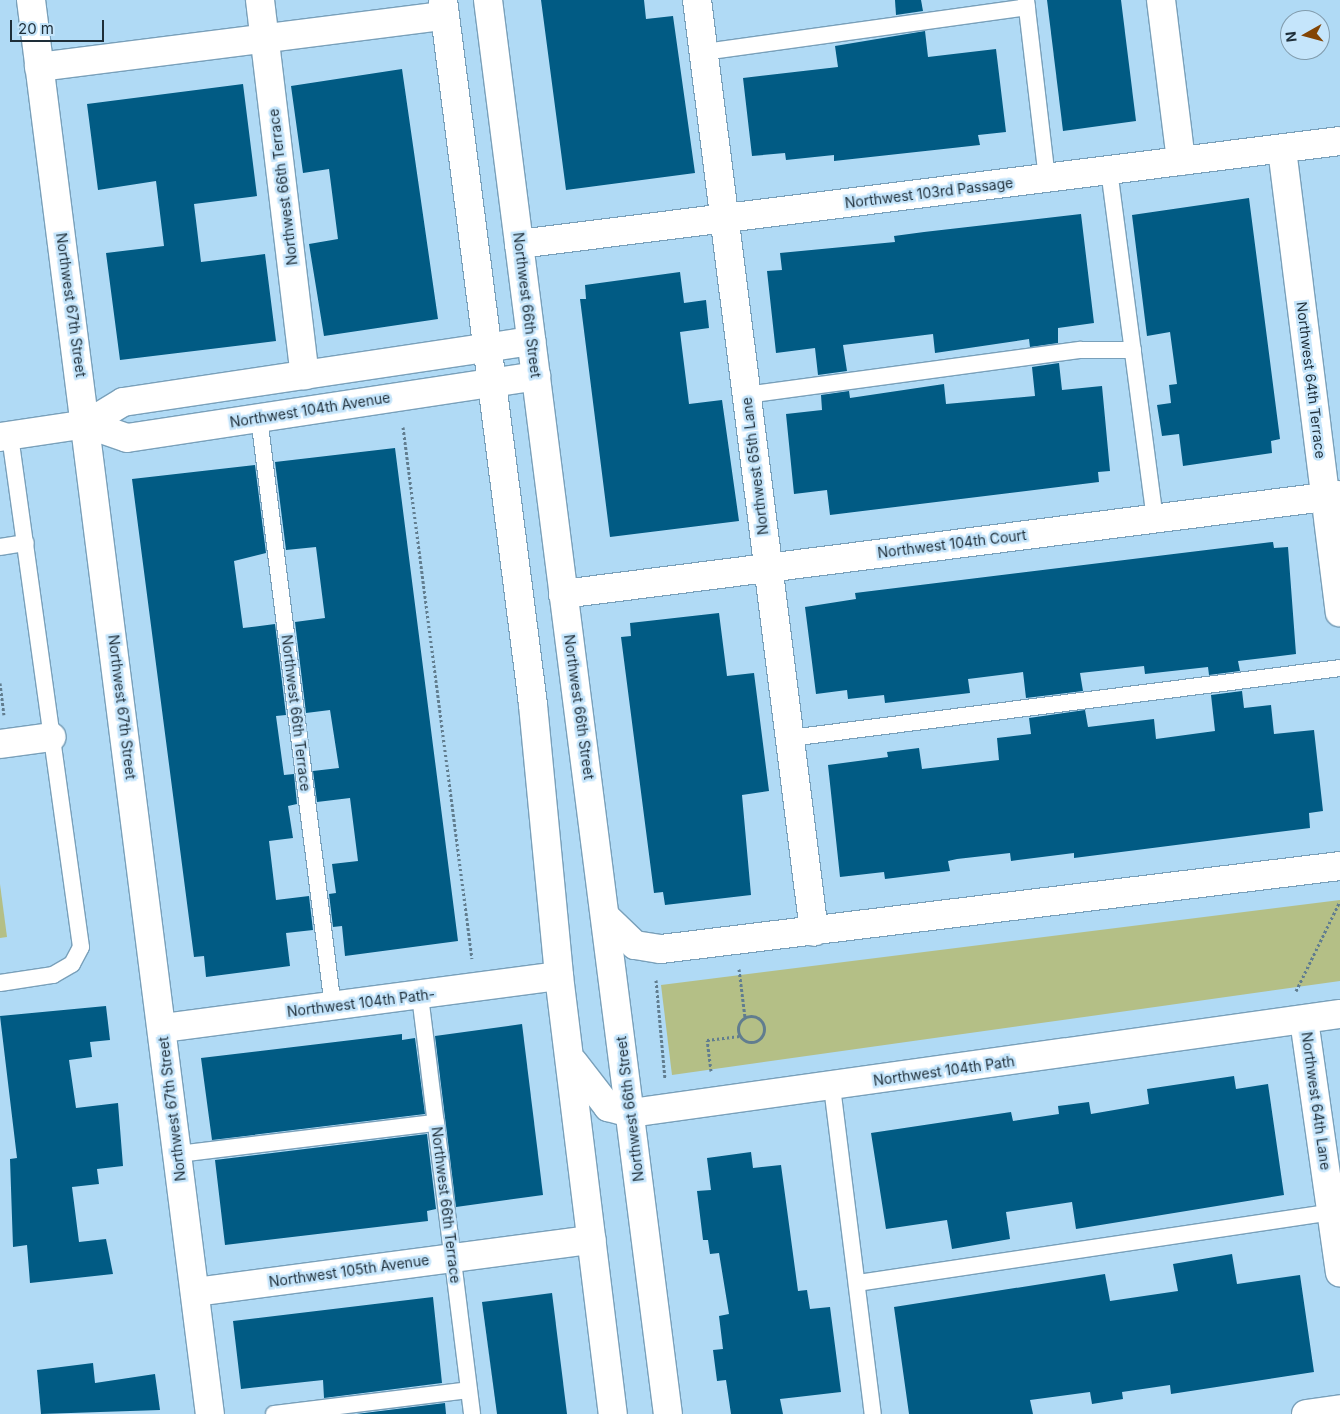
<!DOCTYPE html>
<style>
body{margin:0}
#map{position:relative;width:1340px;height:1414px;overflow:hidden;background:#b0daf5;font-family:Inter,sans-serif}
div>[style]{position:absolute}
.green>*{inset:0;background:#b4bf86}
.building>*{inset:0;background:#015b84}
.path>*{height:3px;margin-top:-1.5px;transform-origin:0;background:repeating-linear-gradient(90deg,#617d8f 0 2.5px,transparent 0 5px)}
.path>.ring{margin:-1.5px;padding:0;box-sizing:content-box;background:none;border:3px solid #617d8f;border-radius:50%}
.roads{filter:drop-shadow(1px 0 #79a0ba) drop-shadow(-1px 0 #79a0ba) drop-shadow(0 1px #79a0ba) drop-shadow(0 -1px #79a0ba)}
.service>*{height:16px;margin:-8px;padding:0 8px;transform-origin:8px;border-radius:8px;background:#fff}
.minor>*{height:28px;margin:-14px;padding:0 14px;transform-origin:14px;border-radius:14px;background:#fff}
span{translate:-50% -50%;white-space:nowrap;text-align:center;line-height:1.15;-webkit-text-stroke:5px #c5e5fb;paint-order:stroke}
.street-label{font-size:14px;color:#1e2e39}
.north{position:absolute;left:1280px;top:10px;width:50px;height:50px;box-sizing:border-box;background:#c5e5fb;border:1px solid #829cad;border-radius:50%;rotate:263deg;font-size:14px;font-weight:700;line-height:20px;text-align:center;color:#1e2e39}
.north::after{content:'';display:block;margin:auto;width:18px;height:22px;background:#834505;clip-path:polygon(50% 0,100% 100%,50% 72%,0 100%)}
.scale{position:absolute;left:10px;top:20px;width:94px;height:22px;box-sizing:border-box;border:2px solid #1e2e39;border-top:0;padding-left:6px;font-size:15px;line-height:18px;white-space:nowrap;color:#1e2e39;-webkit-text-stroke:4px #c5e5fb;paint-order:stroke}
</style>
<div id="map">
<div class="green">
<div style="clip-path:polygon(0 884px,7px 937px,0 938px)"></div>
<div style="clip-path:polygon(1340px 900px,1340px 981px,672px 1075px,661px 985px)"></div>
</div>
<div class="building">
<div style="clip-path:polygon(541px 0,644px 0,646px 19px,673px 16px,695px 173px,566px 190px)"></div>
<div style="clip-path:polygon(895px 0,921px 0,923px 11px,896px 15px)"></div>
<div style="clip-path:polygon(1047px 0,1121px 0,1136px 121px,1063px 131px)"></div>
<div style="clip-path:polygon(925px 31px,928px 57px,996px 49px,1006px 132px,978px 135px,980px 145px,834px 161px,834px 155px,786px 160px,785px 153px,752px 156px,743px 78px,838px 67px,835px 46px)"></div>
<div style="clip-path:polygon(402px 69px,438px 319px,324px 336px,309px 244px,338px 239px,329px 169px,303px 173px,291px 86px)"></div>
<div style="clip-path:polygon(243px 84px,257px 196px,194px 204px,201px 262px,265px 254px,276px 341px,120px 360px,106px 253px,164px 246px,156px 181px,98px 190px,87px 104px)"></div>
<div style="clip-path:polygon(1249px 198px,1280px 439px,1271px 441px,1272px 453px,1183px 466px,1179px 434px,1162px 436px,1157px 405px,1171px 403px,1169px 385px,1177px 384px,1170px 332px,1147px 336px,1132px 215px)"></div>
<div style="clip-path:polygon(1081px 214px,1094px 323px,1058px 328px,1058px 343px,1030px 347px,1029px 339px,935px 353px,933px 334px,843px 345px,847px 371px,818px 375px,815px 348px,776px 353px,767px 271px,782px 270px,780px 253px,895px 242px,894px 236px,924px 232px)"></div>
<div style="clip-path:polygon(680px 272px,684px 303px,706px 300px,709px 328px,680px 332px,689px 404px,722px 400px,739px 521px,610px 537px,580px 299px,586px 299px,585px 285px)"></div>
<div style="clip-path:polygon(1059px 363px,1062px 390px,1102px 386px,1110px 471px,1098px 472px,1099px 482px,830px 515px,827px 490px,794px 494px,786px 414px,822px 410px,821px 395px,849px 391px,850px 398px,944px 384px,946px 404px,1035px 396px,1032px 367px)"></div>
<div style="clip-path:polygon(395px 448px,458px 941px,345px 956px,342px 926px,333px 927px,329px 894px,336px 893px,332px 864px,358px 861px,350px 798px,317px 802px,313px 771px,339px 768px,330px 710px,306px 713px,295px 622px,325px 618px,316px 547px,286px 550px,275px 462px)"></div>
<div style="clip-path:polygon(255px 465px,266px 553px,234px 561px,243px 628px,275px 624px,286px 715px,276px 716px,284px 775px,294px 774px,297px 804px,288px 806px,293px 838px,269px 841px,276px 900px,309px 896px,313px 930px,286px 933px,290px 966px,206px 977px,204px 956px,194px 957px,132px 479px)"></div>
<div style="clip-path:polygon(1273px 542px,1274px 548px,1288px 547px,1296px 654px,1238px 661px,1240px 671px,1209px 675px,1208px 667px,1145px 674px,1144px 666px,1080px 673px,1083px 691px,1026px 698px,1023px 672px,968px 679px,970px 693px,885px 703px,884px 695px,848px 699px,847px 690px,816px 694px,805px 607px,856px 599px,855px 593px)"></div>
<div style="clip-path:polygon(719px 613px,727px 676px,754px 673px,769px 791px,742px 795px,751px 895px,665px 905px,663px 892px,654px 893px,621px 637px,631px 636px,630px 623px)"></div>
<div style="clip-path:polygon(1242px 691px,1244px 708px,1271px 705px,1274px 734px,1314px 730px,1323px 811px,1309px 813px,1310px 828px,1074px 858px,1074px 853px,1011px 861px,1010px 853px,957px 859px,948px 861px,950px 871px,885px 879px,884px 872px,840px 877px,828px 765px,888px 757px,887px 752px,919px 748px,922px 769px,999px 760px,997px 738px,1031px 734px,1029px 718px,1085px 710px,1088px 727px,1154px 719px,1156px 739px,1215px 731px,1211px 695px)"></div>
<div style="clip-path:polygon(106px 1006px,110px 1040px,90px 1042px,92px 1057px,69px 1060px,76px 1108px,118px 1103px,123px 1166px,97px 1169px,99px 1184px,72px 1187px,79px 1242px,106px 1239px,113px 1274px,30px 1283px,27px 1245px,13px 1247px,10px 1159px,17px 1158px,0 1016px)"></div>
<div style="clip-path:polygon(522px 1024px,543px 1195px,456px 1207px,435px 1036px)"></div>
<div style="clip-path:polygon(402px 1034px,402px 1040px,415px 1038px,425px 1114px,212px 1140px,201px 1058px)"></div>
<div style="clip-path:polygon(1234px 1076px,1236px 1089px,1268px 1084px,1284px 1195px,1076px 1229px,1072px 1202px,1006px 1212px,1010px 1239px,952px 1249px,947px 1220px,886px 1229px,871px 1133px,1011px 1112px,1013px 1121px,1059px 1114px,1058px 1106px,1089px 1102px,1091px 1114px,1149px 1104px,1147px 1089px)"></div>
<div style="clip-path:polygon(427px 1134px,436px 1209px,427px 1211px,428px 1221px,225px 1245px,215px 1160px)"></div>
<div style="clip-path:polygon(751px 1152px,753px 1168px,781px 1165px,798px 1291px,807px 1290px,810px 1309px,830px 1307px,841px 1392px,780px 1399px,783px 1414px,731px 1414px,726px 1380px,717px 1381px,713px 1350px,723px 1349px,719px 1316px,729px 1314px,719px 1253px,710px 1254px,708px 1240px,703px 1240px,697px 1191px,711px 1190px,707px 1158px)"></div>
<div style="clip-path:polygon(1232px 1254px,1237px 1284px,1300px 1275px,1314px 1372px,1171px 1394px,1170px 1385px,1122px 1392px,1123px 1399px,1092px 1404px,1090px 1392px,1030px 1400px,1033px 1414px,909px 1414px,894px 1307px,1105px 1274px,1110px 1301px,1178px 1291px,1173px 1264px)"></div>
<div style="clip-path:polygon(552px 1293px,567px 1414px,497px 1414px,482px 1302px)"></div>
<div style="clip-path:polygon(433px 1297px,442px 1383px,324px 1398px,323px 1380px,241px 1389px,233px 1321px)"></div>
<div style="clip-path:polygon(93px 1363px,95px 1383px,155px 1374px,160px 1410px,41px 1414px,37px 1370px)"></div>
<div style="clip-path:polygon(445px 1403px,446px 1414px,356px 1414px)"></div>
</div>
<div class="path">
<div style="left:403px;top:427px;width:536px;rotate:82.61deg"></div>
<div style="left:0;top:683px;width:32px;rotate:83deg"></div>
<div style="left:739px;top:969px;width:48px;rotate:82.9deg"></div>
<div style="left:656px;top:980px;width:98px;rotate:84.8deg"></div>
<div style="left:1296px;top:991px;width:100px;rotate:-63.9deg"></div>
<div class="ring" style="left:738px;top:1016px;width:23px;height:23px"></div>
<div style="left:711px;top:1071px;width:31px;rotate:-97deg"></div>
<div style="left:707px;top:1040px;width:33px;rotate:-7deg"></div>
</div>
<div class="roads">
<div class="service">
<div style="left:1026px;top:0;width:179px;rotate:83.3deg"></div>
<div style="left:704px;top:52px;width:326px;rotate:-7.9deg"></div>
<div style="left:1109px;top:170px;width:351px;rotate:82.5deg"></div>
<div style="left:746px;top:395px;width:338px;rotate:-7.7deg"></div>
<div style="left:1081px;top:350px;width:52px"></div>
<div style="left:259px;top:418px;width:594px;rotate:82.84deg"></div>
<div style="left:0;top:547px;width:26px;rotate:-9deg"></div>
<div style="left:790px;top:738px;width:554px;rotate:-7.25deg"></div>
<div style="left:0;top:983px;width:54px;rotate:-8.6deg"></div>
<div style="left:53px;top:975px;width:22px;rotate:-30deg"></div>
<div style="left:72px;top:964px;width:19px;rotate:-62deg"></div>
<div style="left:81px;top:947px;width:516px;rotate:-97.91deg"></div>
<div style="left:420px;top:996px;width:421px;rotate:82.9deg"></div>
<div style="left:832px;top:1087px;width:330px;rotate:82.9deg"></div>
<div style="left:178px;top:1154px;width:260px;rotate:-6.9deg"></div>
<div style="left:858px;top:1283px;width:487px;rotate:-8.5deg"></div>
<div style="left:274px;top:1414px;width:196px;rotate:-7deg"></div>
</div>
<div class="minor">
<div style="left:31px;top:0;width:1425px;rotate:82.79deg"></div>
<div style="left:260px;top:0;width:378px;rotate:83.2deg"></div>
<div style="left:443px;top:0;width:711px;rotate:82.72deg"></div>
<div style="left:533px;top:705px;width:272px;rotate:84.5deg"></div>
<div style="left:559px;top:976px;width:441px;rotate:83deg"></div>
<div style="left:488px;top:0;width:1425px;rotate:82.75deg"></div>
<div style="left:697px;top:0;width:939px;rotate:82.84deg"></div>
<div style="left:1161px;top:0;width:162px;rotate:82.9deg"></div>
<div style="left:39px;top:67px;width:409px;rotate:-7.2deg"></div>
<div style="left:1282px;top:149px;width:467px;rotate:82.9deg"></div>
<div style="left:519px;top:244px;width:827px;rotate:-7.15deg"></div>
<div style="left:87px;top:424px;width:42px;rotate:19.3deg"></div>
<div style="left:127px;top:438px;width:414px;rotate:-8.6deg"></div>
<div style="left:0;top:437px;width:88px;rotate:-8.5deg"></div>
<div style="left:87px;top:424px;width:42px;rotate:-31.4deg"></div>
<div style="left:123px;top:402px;width:413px;rotate:-8.5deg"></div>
<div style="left:563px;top:594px;width:783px;rotate:-7.26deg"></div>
<div style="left:0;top:744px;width:52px;rotate:-7.7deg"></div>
<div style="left:607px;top:918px;width:39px;rotate:44deg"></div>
<div style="left:635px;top:945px;width:26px;rotate:9deg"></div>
<div style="left:661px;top:949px;width:684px;rotate:-6.97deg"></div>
<div style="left:1304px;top:1020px;width:255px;rotate:81.9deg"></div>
<div style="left:163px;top:1028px;width:399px;rotate:-7.5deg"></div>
<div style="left:574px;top:1063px;width:56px;rotate:52.3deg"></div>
<div style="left:608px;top:1107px;width:24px;rotate:15deg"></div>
<div style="left:631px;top:1113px;width:716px;rotate:-7.95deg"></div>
<div style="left:195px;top:1292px;width:400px;rotate:-7.5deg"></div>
<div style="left:1306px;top:1414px;width:34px;rotate:-8deg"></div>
</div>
</div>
<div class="street-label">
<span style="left:283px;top:187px;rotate:-97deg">Northwest 66th Terrace</span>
<span style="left:929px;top:193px;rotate:-7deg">Northwest 103rd Passage</span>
<span style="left:71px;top:305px;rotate:82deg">Northwest 67th Street</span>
<span style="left:527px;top:305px;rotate:83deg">Northwest 66th Street</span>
<span style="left:1311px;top:380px;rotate:83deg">Northwest 64th Terrace</span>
<span style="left:310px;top:410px;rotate:-9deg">Northwest 104th Avenue</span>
<span style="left:755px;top:466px;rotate:-97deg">Northwest 65th Lane</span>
<span style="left:952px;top:544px;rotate:-7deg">Northwest 104th Court</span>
<span style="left:122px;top:707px;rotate:83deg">Northwest 67th Street</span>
<span style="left:579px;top:707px;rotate:82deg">Northwest 66th Street</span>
<span style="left:296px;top:713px;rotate:83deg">Northwest 66th Terrace</span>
<span style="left:361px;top:1003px;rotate:-7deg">Northwest 104th Path-</span>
<span style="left:944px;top:1071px;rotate:-8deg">Northwest 104th Path</span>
<span style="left:1316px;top:1101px;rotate:82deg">Northwest 64th Lane</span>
<span style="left:172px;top:1109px;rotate:-97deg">Northwest 67th Street</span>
<span style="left:630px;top:1109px;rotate:-97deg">Northwest 66th Street</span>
<span style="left:446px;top:1205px;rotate:83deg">Northwest 66th Terrace</span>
<span style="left:349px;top:1271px;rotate:-8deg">Northwest 105th Avenue</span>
</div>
<div class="north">N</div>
<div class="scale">20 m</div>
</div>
